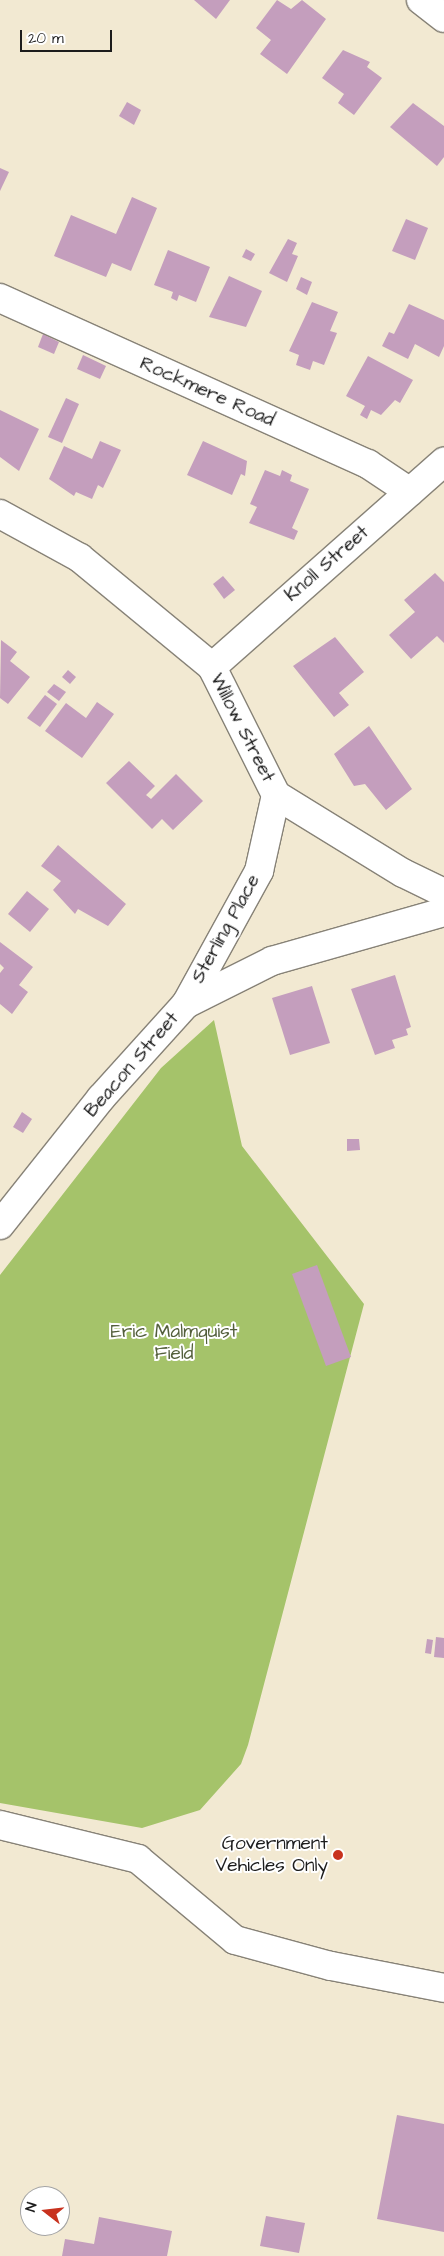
<!DOCTYPE html>
<style>
body{margin:0}
#map{position:relative;width:444px;height:2256px;overflow:hidden;background:#f2e9d2;font-family:"Architects Daughter",sans-serif}
div>[style]{position:absolute}
.green>*{inset:0;background:#a5c36a}
.building>*{inset:0;background:#c49ebd}
.roads{filter:drop-shadow(1px 0 #878277) drop-shadow(-1px 0 #878277) drop-shadow(0 1px #878277) drop-shadow(0 -1px #878277)}
.street>*{height:28px;margin:-14px;padding:0 14px;transform-origin:14px;border-radius:14px;background:#fff}
.dots>*{width:14px;height:14px;translate:-50% -50%;box-sizing:border-box;border:2px solid #fff;border-radius:50%}
span{translate:-50% -50%;white-space:nowrap;text-align:center;line-height:1.15;-webkit-text-stroke:4px #fff;paint-order:stroke}
.street-label{font-size:19px;color:#1c1c1c}
.park-label{font-size:19px;color:#535f3b}
.poi-label{font-size:19px;color:#1c1c1c}
.right{translate:-100% -50%;text-align:right}
.north{position:absolute;left:20px;top:2186px;width:50px;height:50px;box-sizing:border-box;background:#fff;border:1px solid #a4a4a4;border-radius:50%;rotate:286deg;font-size:14px;font-weight:700;line-height:20px;text-align:center;color:#1c1c1c}
.north::after{content:'';display:block;margin:auto;width:18px;height:22px;background:#c8321e;clip-path:polygon(50% 0,100% 100%,50% 72%,0 100%)}
.scale{position:absolute;left:20px;top:30px;width:92px;height:22px;box-sizing:border-box;border:2px solid #1c1c1c;border-top:0;padding-left:6px;font-size:15px;line-height:18px;white-space:nowrap;color:#1c1c1c;-webkit-text-stroke:4px #fff;paint-order:stroke}
</style>
<div id="map">
<div class="green">
<div style="clip-path:polygon(214px 1020px,242px 1146px,364px 1304px,248px 1745px,241px 1764px,200px 1810px,142px 1828px,0 1803px,0 1275px,161px 1068px)"></div>
</div>
<div class="building">
<div style="clip-path:polygon(194px 0,230px 0,216px 19px)"></div>
<div style="clip-path:polygon(277px 0,291px 9px,302px 0,326px 19px,287px 74px,260px 54px,271px 40px,256px 28px)"></div>
<div style="clip-path:polygon(343px 50px,370px 62px,367px 67px,382px 78px,354px 115px,338px 103px,344px 94px,322px 78px)"></div>
<div style="clip-path:polygon(127px 102px,141px 110px,134px 125px,119px 116px)"></div>
<div style="clip-path:polygon(413px 103px,444px 126px,444px 157px,437px 166px,390px 127px)"></div>
<div style="clip-path:polygon(0 168px,9px 172px,0 191px)"></div>
<div style="clip-path:polygon(132px 197px,157px 208px,131px 271px,112px 263px,106px 277px,54px 256px,71px 215px,116px 234px)"></div>
<div style="clip-path:polygon(406px 219px,428px 228px,415px 260px,392px 251px)"></div>
<div style="clip-path:polygon(288px 239px,297px 243px,292px 254px,298px 256px,287px 282px,269px 273px)"></div>
<div style="clip-path:polygon(246px 249px,255px 254px,251px 261px,242px 257px)"></div>
<div style="clip-path:polygon(168px 250px,210px 267px,196px 302px,179px 295px,177px 301px,171px 298px,173px 292px,154px 285px)"></div>
<div style="clip-path:polygon(229px 276px,262px 291px,246px 327px,209px 317px)"></div>
<div style="clip-path:polygon(301px 277px,312px 282px,307px 295px,296px 289px)"></div>
<div style="clip-path:polygon(312px 302px,338px 312px,330px 331px,337px 333px,324px 365px,313px 361px,310px 370px,296px 365px,299px 355px,289px 351px)"></div>
<div style="clip-path:polygon(409px 304px,444px 320px,444px 346px,439px 357px,415px 344px,408px 359px,382px 346px,389px 332px,394px 334px)"></div>
<div style="clip-path:polygon(43px 334px,59px 342px,54px 354px,38px 347px)"></div>
<div style="clip-path:polygon(83px 355px,106px 366px,100px 379px,77px 369px)"></div>
<div style="clip-path:polygon(368px 356px,413px 380px,400px 403px,395px 400px,381px 415px,371px 410px,367px 419px,360px 415px,365px 406px,346px 396px)"></div>
<div style="clip-path:polygon(66px 398px,79px 404px,62px 443px,48px 437px)"></div>
<div style="clip-path:polygon(0 410px,39px 429px,19px 471px,0 457px)"></div>
<div style="clip-path:polygon(100px 441px,121px 450px,103px 488px,98px 485px,92px 499px,76px 492px,74px 496px,49px 479px,64px 446px,92px 459px)"></div>
<div style="clip-path:polygon(203px 441px,247px 461px,245px 476px,241px 474px,232px 495px,187px 475px)"></div>
<div style="clip-path:polygon(265px 470px,280px 476px,282px 470px,292px 475px,290px 481px,309px 489px,292px 528px,298px 531px,294px 540px,249px 523px,257px 507px,250px 504px)"></div>
<div style="clip-path:polygon(435px 573px,444px 582px,444px 643px,437px 636px,411px 659px,389px 635px,415px 612px,404px 600px)"></div>
<div style="clip-path:polygon(223px 576px,235px 590px,224px 599px,213px 584px)"></div>
<div style="clip-path:polygon(335px 637px,364px 672px,339px 693px,349px 705px,334px 717px,293px 666px)"></div>
<div style="clip-path:polygon(1px 640px,17px 652px,10px 661px,30px 677px,8px 704px,0 698px)"></div>
<div style="clip-path:polygon(68px 670px,76px 677px,70px 684px,62px 677px)"></div>
<div style="clip-path:polygon(54px 684px,66px 692px,59px 701px,47px 692px)"></div>
<div style="clip-path:polygon(45px 695px,57px 704px,40px 727px,27px 718px)"></div>
<div style="clip-path:polygon(97px 702px,114px 714px,82px 758px,45px 731px,66px 703px,86px 718px)"></div>
<div style="clip-path:polygon(369px 726px,412px 789px,386px 810px,365px 784px,354px 786px,334px 754px)"></div>
<div style="clip-path:polygon(129px 761px,155px 786px,146px 795px,151px 799px,176px 774px,203px 801px,173px 830px,162px 819px,152px 829px,106px 783px)"></div>
<div style="clip-path:polygon(58px 845px,126px 904px,108px 926px,78px 909px,75px 914px,53px 890px,61px 881px,41px 866px)"></div>
<div style="clip-path:polygon(27px 891px,49px 909px,30px 932px,8px 914px)"></div>
<div style="clip-path:polygon(0 942px,33px 967px,19px 985px,28px 992px,12px 1014px,0 1004px,0 973px,4px 968px,0 964px)"></div>
<div style="clip-path:polygon(395px 975px,411px 1027px,406px 1029px,408px 1035px,392px 1040px,395px 1048px,375px 1055px,351px 989px)"></div>
<div style="clip-path:polygon(312px 986px,330px 1043px,290px 1055px,272px 998px)"></div>
<div style="clip-path:polygon(22px 1112px,32px 1119px,23px 1133px,13px 1127px)"></div>
<div style="clip-path:polygon(347px 1139px,359px 1139px,360px 1150px,347px 1151px)"></div>
<div style="clip-path:polygon(317px 1265px,351px 1357px,326px 1366px,292px 1274px)"></div>
<div style="clip-path:polygon(436px 1637px,444px 1638px,444px 1658px,434px 1657px)"></div>
<div style="clip-path:polygon(427px 1639px,433px 1640px,431px 1654px,425px 1653px)"></div>
<div style="clip-path:polygon(397px 2115px,444px 2124px,444px 2232px,377px 2219px)"></div>
<div style="clip-path:polygon(266px 2216px,305px 2223px,299px 2253px,260px 2246px)"></div>
<div style="clip-path:polygon(99px 2217px,172px 2231px,167px 2256px,62px 2256px,65px 2239px,94px 2244px)"></div>
</div>
<div class="roads">
<div class="street">
<div style="left:421px;top:0;width:29px;rotate:38deg"></div>
<div style="left:0;top:298px;width:404px;rotate:24.3deg"></div>
<div style="left:368px;top:464px;width:50px;rotate:33.7deg"></div>
<div style="left:0;top:514px;width:91px;rotate:28.8deg"></div>
<div style="left:80px;top:558px;width:171px;rotate:39.5deg"></div>
<div style="left:212px;top:667px;width:143px;rotate:63.4deg"></div>
<div style="left:276px;top:795px;width:149px;rotate:31.6deg"></div>
<div style="left:403px;top:873px;width:46px;rotate:26deg"></div>
<div style="left:212px;top:667px;width:310px;rotate:-41.5deg"></div>
<div style="left:186px;top:1004px;width:152px;rotate:-61.2deg"></div>
<div style="left:259px;top:871px;width:78px;rotate:-77.4deg"></div>
<div style="left:0;top:1225px;width:162px;rotate:-51.5deg"></div>
<div style="left:101px;top:1098px;width:127px;rotate:-47.9deg"></div>
<div style="left:186px;top:1004px;width:96px;rotate:-26.6deg"></div>
<div style="left:272px;top:961px;width:179px;rotate:-15.9deg"></div>
<div style="left:0;top:1825px;width:142px;rotate:13.8deg"></div>
<div style="left:138px;top:1859px;width:126px;rotate:39.9deg"></div>
<div style="left:235px;top:1940px;width:99px;rotate:15.2deg"></div>
<div style="left:331px;top:1966px;width:115px;rotate:11deg"></div>
</div>
</div>
<div class="dots">
<div style="left:338px;top:1855px;background:#c8321e"></div>
</div>
<div class="street-label">
<span style="left:207px;top:392px;rotate:24deg">Rockmere Road</span>
<span style="left:327px;top:564px;rotate:-41deg">Knoll Street</span>
<span style="left:242px;top:728px;rotate:63deg">Willow Street</span>
<span style="left:226px;top:929px;rotate:-61deg">Sterling Place</span>
<span style="left:132px;top:1065px;rotate:-49deg">Beacon Street</span>
</div>
<div class="park-label">
<span style="left:174px;top:1343px">Eric Malmquist<br>Field</span>
</div>
<div class="poi-label">
<span class="right" style="left:328px;top:1855px">Government<br>Vehicles Only</span>
</div>
<div class="north">N</div>
<div class="scale">20 m</div>
</div>
